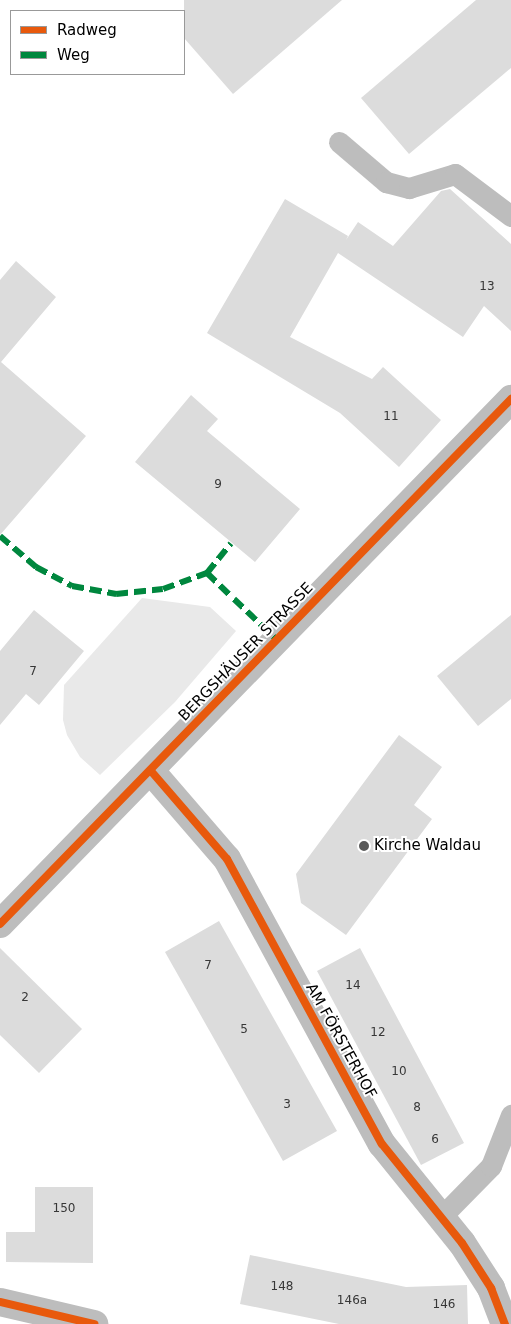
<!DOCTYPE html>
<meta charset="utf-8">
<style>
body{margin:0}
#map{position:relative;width:511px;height:1324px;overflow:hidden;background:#fff;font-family:"DejaVu Sans",sans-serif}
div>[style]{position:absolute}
.green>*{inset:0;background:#e9e9e9}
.building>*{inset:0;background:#dcdcdc}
.lane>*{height:21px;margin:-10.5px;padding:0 10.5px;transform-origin:10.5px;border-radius:10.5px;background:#bdbdbd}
.street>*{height:28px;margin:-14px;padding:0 14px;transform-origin:14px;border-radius:14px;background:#bdbdbd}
.quiet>*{height:6px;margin-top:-3px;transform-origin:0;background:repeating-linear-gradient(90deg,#00873e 0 12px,transparent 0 18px)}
.cycleway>*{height:8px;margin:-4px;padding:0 4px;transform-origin:4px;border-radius:4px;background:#e8590c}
.dots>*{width:14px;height:14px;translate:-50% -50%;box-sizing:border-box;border:2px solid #fff;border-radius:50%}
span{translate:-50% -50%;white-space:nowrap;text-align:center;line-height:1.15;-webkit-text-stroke:4px #fff;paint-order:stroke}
.number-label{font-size:12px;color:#373737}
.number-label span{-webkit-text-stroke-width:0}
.street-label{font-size:15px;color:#000}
.poi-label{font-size:15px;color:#000}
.left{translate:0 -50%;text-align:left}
.legend{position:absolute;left:10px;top:10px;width:175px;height:65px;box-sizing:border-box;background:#fff;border:1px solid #999;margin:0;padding:6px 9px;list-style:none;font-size:15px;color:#000}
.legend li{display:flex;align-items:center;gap:10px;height:25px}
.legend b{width:25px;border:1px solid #999}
</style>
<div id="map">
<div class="green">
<div style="clip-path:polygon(142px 598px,210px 607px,236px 631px,175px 702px,100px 775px,80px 757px,67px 735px,63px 720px,64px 685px)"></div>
</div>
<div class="building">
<div style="clip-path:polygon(184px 0,342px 0,233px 94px,184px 38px)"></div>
<div style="clip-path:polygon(476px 0,511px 0,511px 68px,409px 154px,361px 98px)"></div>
<div style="clip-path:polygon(450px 189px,511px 244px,511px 331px,484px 306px,463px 337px,338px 253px,290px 337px,372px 379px,383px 367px,441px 420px,399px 467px,340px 413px,207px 333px,285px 199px,348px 236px,346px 240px,358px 222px,393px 246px,441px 191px)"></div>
<div style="clip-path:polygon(16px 261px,56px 297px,1px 362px,86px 436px,0 535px,0 280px)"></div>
<div style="clip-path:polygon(191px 395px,218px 419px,207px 431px,300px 509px,255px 562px,135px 462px)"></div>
<div style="clip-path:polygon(34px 610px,84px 651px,39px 705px,26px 694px,0 725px,0 651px)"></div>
<div style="clip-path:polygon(511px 615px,511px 699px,478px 726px,437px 676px)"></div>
<div style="clip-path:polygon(399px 735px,442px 767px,414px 805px,432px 819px,346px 935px,301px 903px,296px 874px)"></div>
<div style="clip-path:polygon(219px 921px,337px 1131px,283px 1161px,165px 952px)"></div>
<div style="clip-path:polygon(0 948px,82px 1029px,39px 1073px,0 1035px)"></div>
<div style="clip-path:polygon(360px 948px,464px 1143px,421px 1165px,317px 971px)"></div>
<div style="clip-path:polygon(35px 1187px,93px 1187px,93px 1263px,6px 1262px,6px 1232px,35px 1232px)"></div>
<div style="clip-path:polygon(250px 1255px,406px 1287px,467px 1285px,468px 1324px,339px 1324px,240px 1304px)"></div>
</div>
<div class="lane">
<div style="left:339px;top:142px;width:62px;rotate:40.4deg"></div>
<div style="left:386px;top:182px;width:24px;rotate:15deg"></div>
<div style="left:409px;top:188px;width:48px;rotate:-16.9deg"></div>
<div style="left:455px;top:174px;width:70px;rotate:36.9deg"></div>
<div style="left:440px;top:1218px;width:73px;rotate:-45.6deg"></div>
<div style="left:491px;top:1166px;width:55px;rotate:-68.6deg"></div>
</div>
<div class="street">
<div style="left:151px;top:771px;width:116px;rotate:49.2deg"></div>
<div style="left:227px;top:859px;width:324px;rotate:61.5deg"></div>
<div style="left:382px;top:1144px;width:127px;rotate:51.1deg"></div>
<div style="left:462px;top:1243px;width:54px;rotate:57.2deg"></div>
<div style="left:491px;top:1288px;width:39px;rotate:69deg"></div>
<div style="left:0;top:924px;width:733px;rotate:-45.77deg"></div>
<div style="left:0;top:1302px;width:97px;rotate:13.2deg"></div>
</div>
<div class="quiet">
<div style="left:0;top:536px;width:48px;rotate:40.7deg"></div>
<div style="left:36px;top:567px;width:41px;rotate:27.8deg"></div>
<div style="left:72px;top:586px;width:45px;rotate:10.3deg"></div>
<div style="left:116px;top:594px;width:47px;rotate:-6.1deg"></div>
<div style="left:163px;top:589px;width:47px;rotate:-20deg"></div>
<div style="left:207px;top:573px;width:32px;rotate:44deg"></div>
<div style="left:207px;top:573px;width:38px;rotate:-51deg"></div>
<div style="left:234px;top:599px;width:59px;rotate:43.6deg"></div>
</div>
<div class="cycleway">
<div style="left:151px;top:771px;width:116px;rotate:49.2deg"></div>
<div style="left:227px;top:859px;width:324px;rotate:61.5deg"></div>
<div style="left:382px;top:1144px;width:127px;rotate:51.1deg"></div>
<div style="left:462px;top:1243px;width:54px;rotate:57.2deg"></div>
<div style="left:491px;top:1288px;width:39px;rotate:69deg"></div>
<div style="left:0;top:924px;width:733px;rotate:-45.77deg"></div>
<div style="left:0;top:1302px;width:97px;rotate:13.2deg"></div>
</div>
<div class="dots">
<div style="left:364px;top:846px;background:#595959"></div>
</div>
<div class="number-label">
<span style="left:487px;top:287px">13</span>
<span style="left:391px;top:417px">11</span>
<span style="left:218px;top:485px">9</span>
<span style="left:33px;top:672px">7</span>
<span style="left:208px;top:966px">7</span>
<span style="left:353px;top:986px">14</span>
<span style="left:25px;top:998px">2</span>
<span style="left:244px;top:1030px">5</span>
<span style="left:378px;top:1033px">12</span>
<span style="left:399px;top:1072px">10</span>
<span style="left:287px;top:1105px">3</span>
<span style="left:417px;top:1108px">8</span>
<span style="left:435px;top:1140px">6</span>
<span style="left:64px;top:1209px">150</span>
<span style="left:282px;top:1287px">148</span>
<span style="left:352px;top:1301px">146a</span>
<span style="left:444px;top:1305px">146</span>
</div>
<div class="street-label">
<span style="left:246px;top:652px;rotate:-46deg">BERGSHÄUSER STRASSE</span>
<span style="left:341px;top:1041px;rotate:61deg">AM FÖRSTERHOF</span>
</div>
<div class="poi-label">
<span class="left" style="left:374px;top:846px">Kirche Waldau</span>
</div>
<ul class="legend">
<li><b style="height:6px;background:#e8590c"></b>Radweg</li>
<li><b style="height:6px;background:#00873e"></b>Weg</li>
</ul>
</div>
